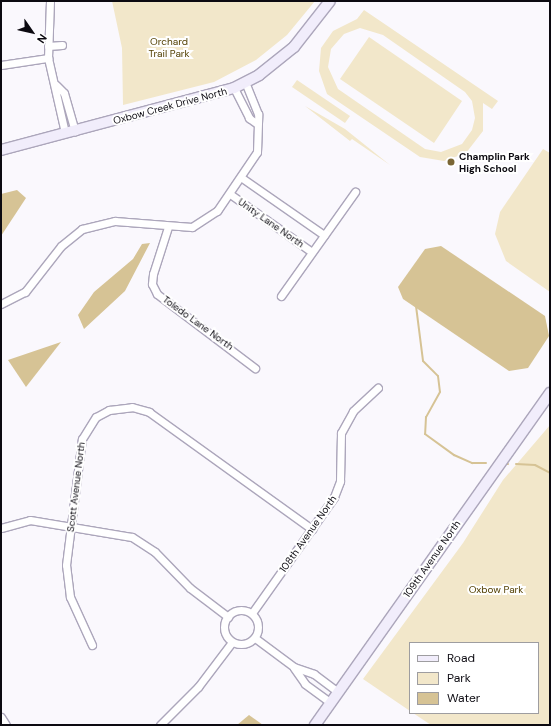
<!DOCTYPE html>
<style>
body{margin:0}
#map{position:relative;width:551px;height:726px;overflow:hidden;background:#faf8fd;font-family:"DM Sans",sans-serif}
div>[style]{position:absolute}
.green>*{inset:0;background:#f2e7ca}
.water>*{inset:0;background:#d6c395}
.stream>*{height:2px;margin:-1px;padding:0 1px;transform-origin:1px;border-radius:1px;background:#d6c395}
.roads{filter:drop-shadow(1px 0 #aca6bb) drop-shadow(-1px 0 #aca6bb) drop-shadow(0 1px #aca6bb) drop-shadow(0 -1px #aca6bb)}
.street>*{height:7px;margin:-3.5px;padding:0 3.5px;transform-origin:3.5px;border-radius:3.5px;background:#fff}
.street>.ring{margin:-3.5px;padding:0;box-sizing:content-box;background:none;border:7px solid #fff;border-radius:50%}
.secondary>*{height:10px;margin:-5px;padding:0 5px;transform-origin:5px;border-radius:5px;background:#f1edfb}
.dots>*{width:11px;height:11px;translate:-50% -50%;box-sizing:border-box;border:2px solid #fff;border-radius:50%}
span{translate:-50% -50%;white-space:nowrap;text-align:center;line-height:1.15;-webkit-text-stroke:4px #fff;paint-order:stroke}
.park-label{font-size:10px;color:#534003}
.street-label{font-size:10px;color:#0c0a11}
.poi-label{font-size:10px;color:#0c0a11;font-weight:700}
.left{translate:0 -50%;text-align:left}
.frame{position:absolute;inset:0;border:2px solid #0c0a11;pointer-events:none}
.legend{position:absolute;left:409px;top:642px;width:130px;height:72px;box-sizing:border-box;background:#fff;border:1px solid #9e9da0;margin:0;padding:5px 7px;list-style:none;font-size:12px;color:#0c0a11}
.legend li{display:flex;align-items:center;gap:8px;height:20px}
.legend b{width:20px;border:1px solid #9e9da0}
.north{position:absolute;left:12px;top:12px;width:40px;height:40px;-webkit-text-stroke:3px #fff;paint-order:stroke;rotate:124deg;font-size:11px;font-weight:700;line-height:16px;text-align:center;color:#0c0a11}
.north::after{content:'';display:block;margin:auto;width:14px;height:18px;background:#0c0a11;clip-path:polygon(50% 0,100% 100%,50% 72%,0 100%)}
</style>
<div id="map">
<div class="green">
<div style="clip-path:polygon(112px 1px,315px 1px,287px 35px,256px 60px,214px 82px,123px 105px,122px 48px)"></div>
<div style="clip-path:polygon(evenodd,364px 10px,498px 101px,492px 109px,483px 103px,483px 131px,466px 153px,444px 161px,420px 157px,327px 94px,319px 71px,321px 48px,333px 31px,357px 19px,364px 10px,360px 28px,383px 35px,465px 92px,472px 101px,475px 118px,472px 130px,462px 144px,441px 152px,425px 149px,338px 89px,328px 67px,331px 49px,344px 34px,360px 28px)"></div>
<div style="clip-path:polygon(369px 37px,462px 101px,434px 143px,340px 79px)"></div>
<div style="clip-path:polygon(297px 80px,350px 116px,345px 123px,292px 87px)"></div>
<div style="clip-path:polygon(305px 106px,345px 129px,390px 165px,352px 139px,350px 141px)"></div>
<div style="clip-path:polygon(543px 149px,550px 153px,550px 292px,506px 261px,495px 234px,500px 212px)"></div>
<div style="clip-path:polygon(550px 425px,550px 725px,431px 725px,413px 713px,538px 713px,538px 643px,410px 643px,410px 711px,363px 679px,463px 543px,503px 480px)"></div>
</div>
<div class="water">
<div style="clip-path:polygon(17px 190px,26px 198px,1px 236px,1px 194px)"></div>
<div style="clip-path:polygon(150px 243px,125px 291px,84px 329px,78px 315px,94px 292px,133px 259px,142px 244px)"></div>
<div style="clip-path:polygon(441px 246px,545px 316px,549px 336px,528px 368px,509px 371px,403px 299px,398px 287px,425px 249px)"></div>
<div style="clip-path:polygon(61px 342px,26px 387px,8px 360px)"></div>
<div style="clip-path:polygon(249px 715px,263px 725px,237px 725px)"></div>
</div>
<div class="stream">
<div style="left:416px;top:306px;width:55px;rotate:82.7deg"></div>
<div style="left:423px;top:361px;width:21px;rotate:45deg"></div>
<div style="left:438px;top:376px;width:16px;rotate:83deg"></div>
<div style="left:440px;top:392px;width:29px;rotate:119deg"></div>
<div style="left:426px;top:417px;width:17px;rotate:93deg"></div>
<div style="left:425px;top:434px;width:36px;rotate:36deg"></div>
<div style="left:454px;top:455px;width:20px;rotate:24deg"></div>
<div style="left:472px;top:463px;width:14px"></div>
<div style="left:506px;top:464px;width:2px"></div>
<div style="left:516px;top:464px;width:19px;rotate:3deg"></div>
<div style="left:535px;top:465px;width:17px;rotate:28deg"></div>
</div>
<div class="roads">
<div class="street">
<div style="left:50px;top:1px;width:57px;rotate:92deg"></div>
<div style="left:48px;top:58px;width:77px;rotate:77.2deg"></div>
<div style="left:48px;top:46px;width:14px;rotate:-4deg"></div>
<div style="left:1px;top:65px;width:48px;rotate:-8.5deg"></div>
<div style="left:56px;top:85px;width:11px;rotate:45deg"></div>
<div style="left:64px;top:93px;width:40px;rotate:74deg"></div>
<div style="left:234px;top:88px;width:34px;rotate:63deg"></div>
<div style="left:249px;top:118px;width:9px;rotate:36deg"></div>
<div style="left:242px;top:178px;width:100px;rotate:34.8deg"></div>
<div style="left:230px;top:194px;width:100px;rotate:35.3deg"></div>
<div style="left:168px;top:227px;width:49px;rotate:107.7deg"></div>
<div style="left:153px;top:274px;width:10px;rotate:96deg"></div>
<div style="left:152px;top:284px;width:11px;rotate:63deg"></div>
<div style="left:157px;top:294px;width:123px;rotate:37.1deg"></div>
<div style="left:281px;top:296px;width:128px;rotate:-54.6deg"></div>
<div style="left:1px;top:304px;width:27px;rotate:-27deg"></div>
<div style="left:25px;top:292px;width:58px;rotate:-52deg"></div>
<div style="left:61px;top:246px;width:27px;rotate:-39deg"></div>
<div style="left:82px;top:229px;width:34px;rotate:-14deg"></div>
<div style="left:115px;top:221px;width:77px;rotate:4.5deg"></div>
<div style="left:192px;top:227px;width:30px;rotate:-33deg"></div>
<div style="left:217px;top:211px;width:71px;rotate:-55.9deg"></div>
<div style="left:257px;top:152px;width:38px;rotate:-88deg"></div>
<div style="left:258px;top:114px;width:35px;rotate:-112deg"></div>
<div style="left:1px;top:528px;width:30px;rotate:-15deg"></div>
<div style="left:30px;top:520px;width:103px;rotate:9.5deg"></div>
<div style="left:132px;top:537px;width:27px;rotate:33deg"></div>
<div style="left:155px;top:552px;width:50px;rotate:45.8deg"></div>
<div style="left:190px;top:588px;width:48px;rotate:37.3deg"></div>
<div class="ring" style="left:224px;top:610px;width:27px;height:27px"></div>
<div style="left:252px;top:613px;width:142px;rotate:-54.7deg"></div>
<div style="left:334px;top:497px;width:17px;rotate:-69deg"></div>
<div style="left:340px;top:481px;width:48px;rotate:-88.8deg"></div>
<div style="left:341px;top:433px;width:25px;rotate:-61deg"></div>
<div style="left:353px;top:411px;width:34px;rotate:-43deg"></div>
<div style="left:255px;top:638px;width:49px;rotate:36.6deg"></div>
<div style="left:294px;top:667px;width:21px;rotate:19deg"></div>
<div style="left:314px;top:674px;width:30px;rotate:37deg"></div>
<div style="left:92px;top:645px;width:53px;rotate:-114.6deg"></div>
<div style="left:70px;top:597px;width:32px;rotate:-97deg"></div>
<div style="left:66px;top:565px;width:127px;rotate:-82.8deg"></div>
<div style="left:82px;top:439px;width:26px;rotate:-58deg"></div>
<div style="left:96px;top:417px;width:15px;rotate:-28deg"></div>
<div style="left:109px;top:410px;width:23px;rotate:-7deg"></div>
<div style="left:132px;top:407px;width:18px;rotate:16deg"></div>
<div style="left:149px;top:412px;width:201px;rotate:35.7deg"></div>
<div style="left:294px;top:668px;width:19px;rotate:55deg"></div>
<div style="left:305px;top:684px;width:32px;rotate:36deg"></div>
<div style="left:1px;top:717px;width:9px;rotate:58deg"></div>
<div style="left:160px;top:725px;width:54px;rotate:-45deg"></div>
<div style="left:198px;top:687px;width:56px;rotate:-52.9deg"></div>
</div>
<div class="secondary">
<div style="left:1px;top:150px;width:241px;rotate:-14.9deg"></div>
<div style="left:234px;top:88px;width:28px;rotate:-27deg"></div>
<div style="left:259px;top:75px;width:45px;rotate:-38.7deg"></div>
<div style="left:294px;top:47px;width:58px;rotate:-52deg"></div>
<div style="left:315px;top:725px;width:407px;rotate:-54.7deg"></div>
</div>
</div>
<div class="dots">
<div style="left:451px;top:162px;background:#7a6635"></div>
</div>
<div class="park-label">
<span style="left:169px;top:47px">Orchard<br>Trail Park</span>
<span style="left:496px;top:590px">Oxbow Park</span>
</div>
<div class="street-label">
<span style="left:170px;top:106px;rotate:-15deg">Oxbow Creek Drive North</span>
<span style="left:271px;top:223px;rotate:35deg">Unity Lane North</span>
<span style="left:198px;top:323px;rotate:36deg">Toledo Lane North</span>
<span style="left:76px;top:487px;rotate:-83deg">Scott Avenue North</span>
<span style="left:308px;top:534px;rotate:-55deg">108th Avenue North</span>
<span style="left:432px;top:559px;rotate:-55deg">109th Avenue North</span>
</div>
<div class="poi-label">
<span class="left" style="left:459px;top:162px">Champlin Park<br>High School</span>
</div>
<div class="frame"></div>
<ul class="legend">
<li><b style="height:5px;background:#f1edfb"></b>Road</li>
<li><b style="height:11px;background:#f2e7ca"></b>Park</li>
<li><b style="height:11px;background:#d6c395"></b>Water</li>
</ul>
<div class="north">N</div>
</div>
